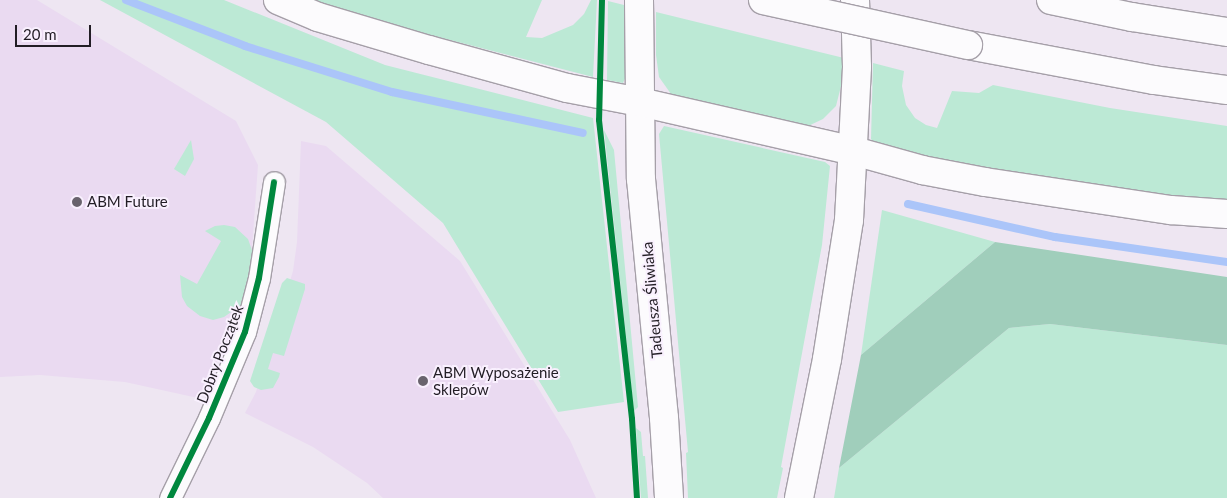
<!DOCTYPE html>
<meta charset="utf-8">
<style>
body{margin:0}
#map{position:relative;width:1227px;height:498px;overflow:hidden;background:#eee6f2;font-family:Lato,sans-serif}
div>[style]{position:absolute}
.built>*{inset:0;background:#eadaf1}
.green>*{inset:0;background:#bce9d5}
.forest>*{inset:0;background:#a0cebb}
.stream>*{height:8px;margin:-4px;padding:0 4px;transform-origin:4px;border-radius:4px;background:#abc5f9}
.roads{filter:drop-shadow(1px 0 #a59fa8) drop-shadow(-1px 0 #a59fa8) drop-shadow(0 1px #a59fa8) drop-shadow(0 -1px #a59fa8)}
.minor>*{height:21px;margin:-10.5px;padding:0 10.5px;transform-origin:10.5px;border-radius:10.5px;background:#fcfbfd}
.primary>*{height:28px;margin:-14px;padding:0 14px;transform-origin:14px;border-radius:14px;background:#fcfbfd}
.motorway>*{height:28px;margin:-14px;padding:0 14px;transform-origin:14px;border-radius:14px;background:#fcfbfd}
.bridges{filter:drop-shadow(1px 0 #a59fa8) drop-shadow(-1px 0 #a59fa8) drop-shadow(0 1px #a59fa8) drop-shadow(0 -1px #a59fa8)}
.motorway-bridge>*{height:28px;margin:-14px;padding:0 14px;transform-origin:14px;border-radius:14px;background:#fcfbfd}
.cycleway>*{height:6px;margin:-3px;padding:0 3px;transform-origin:3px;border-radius:3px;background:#00873e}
.dots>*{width:14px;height:14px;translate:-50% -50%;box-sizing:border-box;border:2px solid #f9f0fe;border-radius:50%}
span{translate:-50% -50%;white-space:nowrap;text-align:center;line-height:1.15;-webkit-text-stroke:4px #f9f0fe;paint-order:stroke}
.poi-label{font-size:15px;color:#221d25}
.left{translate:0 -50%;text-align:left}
.street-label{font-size:15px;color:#221d25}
.scale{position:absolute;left:15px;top:25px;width:76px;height:22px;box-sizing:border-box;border:2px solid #221d25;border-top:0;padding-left:6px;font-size:15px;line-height:18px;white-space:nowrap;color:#221d25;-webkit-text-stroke:4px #f9f0fe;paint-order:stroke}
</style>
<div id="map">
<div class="built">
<div style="clip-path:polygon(0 0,37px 0,236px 121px,258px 165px,252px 248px,232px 332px,198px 398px,125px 382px,40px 375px,0 377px)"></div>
<div style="clip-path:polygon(301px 141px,326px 146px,460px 261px,570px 440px,596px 498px,383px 498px,367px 483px,313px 447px,245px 413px,256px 392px,293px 271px,297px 242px)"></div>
</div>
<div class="green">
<div style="clip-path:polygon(100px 0,224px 0,385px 65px,593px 118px,624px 402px,558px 412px,443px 223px,326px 122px)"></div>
<div style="clip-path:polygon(315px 0,542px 0,526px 37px,542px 38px,573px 25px,584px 14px,591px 0,597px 0,593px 77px,361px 17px)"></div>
<div style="clip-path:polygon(608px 1px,624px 5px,627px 74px,623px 83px,607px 80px)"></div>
<div style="clip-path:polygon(656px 12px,844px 58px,842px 82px,836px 106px,823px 119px,806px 127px,687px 104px,671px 94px,659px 77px,656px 55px)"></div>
<div style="clip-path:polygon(873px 63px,904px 71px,902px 86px,906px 105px,915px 118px,926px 125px,937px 128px,952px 91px,979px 93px,993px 85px,1110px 108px,1227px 126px,1227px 200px,1080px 187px,973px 168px,875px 145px,871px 139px)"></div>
<div style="clip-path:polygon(664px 126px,825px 162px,830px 166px,822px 245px,781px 467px,783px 468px,777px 498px,688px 498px,686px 453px,688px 452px,659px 134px)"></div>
<div style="clip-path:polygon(604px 130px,614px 150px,638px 407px,634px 411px)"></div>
<div style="clip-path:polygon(191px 140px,194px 159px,185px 176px,174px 169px)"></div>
<div style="clip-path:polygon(882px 210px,995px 242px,861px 355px)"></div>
<div style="clip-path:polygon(224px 225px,235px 227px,248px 239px,253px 253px,252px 267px,241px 305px,224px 317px,213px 320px,200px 316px,187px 306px,182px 297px,180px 275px,197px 284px,221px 241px,205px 231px,215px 226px)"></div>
<div style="clip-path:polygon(287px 278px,305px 284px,305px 289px,284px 356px,273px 353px,268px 369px,280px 373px,279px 377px,273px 388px,261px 390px,254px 387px,250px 381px,282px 283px)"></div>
<div style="clip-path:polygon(1050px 324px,1227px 345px,1227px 498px,834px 498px,839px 468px,1009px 328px)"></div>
<div style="clip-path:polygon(636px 428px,641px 432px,643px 456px,645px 456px,648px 498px,641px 498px)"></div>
</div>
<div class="forest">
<div style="clip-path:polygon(995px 242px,1227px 277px,1227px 345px,1050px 324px,1009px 328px,839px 468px,861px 355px)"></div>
</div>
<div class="stream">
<div style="left:126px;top:0;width:128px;rotate:21.1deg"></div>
<div style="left:245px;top:46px;width:154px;rotate:17.4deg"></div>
<div style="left:392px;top:92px;width:195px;rotate:12.1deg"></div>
<div style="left:908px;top:204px;width:151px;rotate:12.7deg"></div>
<div style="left:1055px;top:237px;width:174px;rotate:8.3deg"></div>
</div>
<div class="roads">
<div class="minor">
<div style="left:170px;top:498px;width:89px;rotate:-64deg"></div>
<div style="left:209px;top:418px;width:93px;rotate:-67.3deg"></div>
<div style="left:245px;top:332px;width:56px;rotate:-75.5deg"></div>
<div style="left:259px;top:278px;width:97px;rotate:-81.1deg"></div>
</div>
<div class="primary">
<div style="left:639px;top:0;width:179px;rotate:89.4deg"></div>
<div style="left:641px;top:179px;width:240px;rotate:84.5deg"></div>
<div style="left:664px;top:418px;width:80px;rotate:86.4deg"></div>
<div style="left:640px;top:102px;width:220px;rotate:12.9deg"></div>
<div style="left:799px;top:498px;width:142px;rotate:-78.6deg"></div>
<div style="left:827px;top:359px;width:141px;rotate:-81deg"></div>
<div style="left:849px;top:220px;width:153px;rotate:-87deg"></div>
<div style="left:857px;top:67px;width:67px;rotate:-91.7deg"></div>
</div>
<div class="motorway">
<div style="left:278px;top:0;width:43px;rotate:23deg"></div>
<div style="left:318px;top:17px;width:116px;rotate:16.6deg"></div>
<div style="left:429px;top:50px;width:143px;rotate:15.4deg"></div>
<div style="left:567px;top:88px;width:74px;rotate:10.9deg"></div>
<div style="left:1051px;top:0;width:83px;rotate:11.9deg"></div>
<div style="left:1132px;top:17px;width:96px;rotate:9deg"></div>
<div style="left:968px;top:45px;width:189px;rotate:10.7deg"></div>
<div style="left:1154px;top:80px;width:74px;rotate:7.8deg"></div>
<div style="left:854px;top:151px;width:71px;rotate:15.6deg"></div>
<div style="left:922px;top:170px;width:64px;rotate:10.8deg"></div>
<div style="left:985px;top:182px;width:188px;rotate:8.6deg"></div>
<div style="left:1171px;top:210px;width:56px;rotate:4.1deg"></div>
</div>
</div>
<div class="bridges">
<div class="motorway-bridge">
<div style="left:763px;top:0;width:210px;rotate:12.4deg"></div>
</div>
</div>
<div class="cycleway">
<div style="left:602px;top:0;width:120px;rotate:91.4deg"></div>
<div style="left:599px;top:120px;width:301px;rotate:83.7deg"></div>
<div style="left:632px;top:419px;width:79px;rotate:86.4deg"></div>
<div style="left:170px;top:498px;width:89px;rotate:-64deg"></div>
<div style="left:209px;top:418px;width:93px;rotate:-67.3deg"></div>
<div style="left:245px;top:332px;width:56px;rotate:-75.5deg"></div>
<div style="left:259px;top:278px;width:97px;rotate:-81.1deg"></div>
</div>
<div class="dots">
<div style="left:77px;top:202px;background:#69636d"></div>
<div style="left:423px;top:381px;background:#69636d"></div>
</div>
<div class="poi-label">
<span class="left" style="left:87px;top:202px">ABM Future</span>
<span class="left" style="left:433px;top:381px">ABM Wyposażenie<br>Sklepów</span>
</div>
<div class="street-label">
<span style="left:652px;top:300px;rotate:-95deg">Tadeusza Śliwiaka</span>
<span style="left:220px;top:354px;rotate:-69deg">Dobry Początek</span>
</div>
<div class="scale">20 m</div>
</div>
